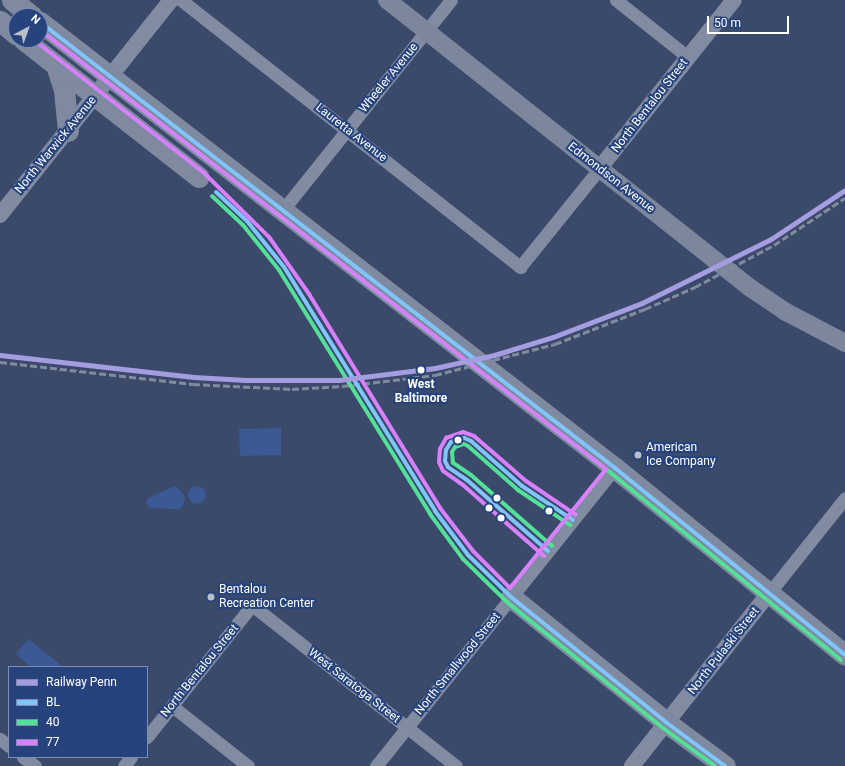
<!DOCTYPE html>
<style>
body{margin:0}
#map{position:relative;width:845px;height:766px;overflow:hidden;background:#3b4a6a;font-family:Roboto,sans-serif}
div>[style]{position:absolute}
.green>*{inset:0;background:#3b5994}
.round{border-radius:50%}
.minor>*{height:13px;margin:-6.5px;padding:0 6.5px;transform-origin:6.5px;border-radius:6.5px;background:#818ba1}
.tertiary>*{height:16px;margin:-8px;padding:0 8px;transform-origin:8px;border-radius:8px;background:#818ba1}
.secondary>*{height:18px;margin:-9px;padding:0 9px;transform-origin:9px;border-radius:9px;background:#7c869d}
.primary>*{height:21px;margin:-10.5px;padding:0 10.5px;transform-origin:10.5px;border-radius:10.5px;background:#7f8aa0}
.rail>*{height:3px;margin-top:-1.5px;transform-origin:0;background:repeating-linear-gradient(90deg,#818ba0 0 7px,transparent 0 10px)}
.bus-1>*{height:4px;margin:-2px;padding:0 2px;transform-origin:2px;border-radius:2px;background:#80c5ff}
.bus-2>*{height:4px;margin:-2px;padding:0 2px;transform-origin:2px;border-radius:2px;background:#53e098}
.bus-3>*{height:4px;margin:-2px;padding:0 2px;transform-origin:2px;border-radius:2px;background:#d880ff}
.rail-1>*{height:5px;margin:-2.5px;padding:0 2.5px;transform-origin:2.5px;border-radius:2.5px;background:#a49ee1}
.dots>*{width:11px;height:11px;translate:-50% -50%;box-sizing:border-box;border:2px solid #27437e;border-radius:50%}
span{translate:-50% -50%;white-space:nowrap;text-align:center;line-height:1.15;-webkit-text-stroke:4px #27437e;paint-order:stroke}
.street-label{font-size:12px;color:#fff}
.stop-label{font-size:12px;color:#fff;font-weight:700}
.poi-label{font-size:12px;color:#fff}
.left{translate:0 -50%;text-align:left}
.legend{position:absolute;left:8px;top:666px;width:140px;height:92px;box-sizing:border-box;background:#27437e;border:1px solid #7d8eb2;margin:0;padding:5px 7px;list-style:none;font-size:12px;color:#fff}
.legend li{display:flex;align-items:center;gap:8px;height:20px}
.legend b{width:20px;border:1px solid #7d8eb2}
.north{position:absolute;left:8px;top:8px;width:40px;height:40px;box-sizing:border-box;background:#27437e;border:1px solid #7d8eb2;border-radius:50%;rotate:41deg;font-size:11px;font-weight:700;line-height:16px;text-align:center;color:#fff}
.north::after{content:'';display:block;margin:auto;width:14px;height:18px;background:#bac0cb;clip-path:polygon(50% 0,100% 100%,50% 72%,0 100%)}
.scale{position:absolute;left:707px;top:16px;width:82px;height:18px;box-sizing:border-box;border:2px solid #fff;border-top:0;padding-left:5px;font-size:12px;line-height:14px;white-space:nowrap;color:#fff;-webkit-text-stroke:3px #27437e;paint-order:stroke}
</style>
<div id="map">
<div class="green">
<div style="clip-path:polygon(281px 428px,281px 455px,240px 456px,239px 429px)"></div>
<div style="clip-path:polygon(175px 486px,183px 493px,185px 498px,183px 506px,179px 509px,149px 508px,146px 502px,148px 498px)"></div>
<div class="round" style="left:188px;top:486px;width:18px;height:18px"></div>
<div style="clip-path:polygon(28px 639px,62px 666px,61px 667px,31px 667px,16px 654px)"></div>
</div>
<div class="minor">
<div style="left:181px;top:0;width:432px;rotate:38.2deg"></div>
<div style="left:520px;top:267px;width:126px;rotate:-51.1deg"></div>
<div style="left:616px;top:0;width:92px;rotate:38.4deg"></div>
<div style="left:282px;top:211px;width:270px;rotate:-51.3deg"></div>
<div style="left:770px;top:592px;width:120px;rotate:-51.4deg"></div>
<div style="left:172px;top:706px;width:97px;rotate:38.3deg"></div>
<div style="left:147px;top:737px;width:169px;rotate:-51.5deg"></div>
<div style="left:252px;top:605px;width:260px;rotate:38.3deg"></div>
<div style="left:0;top:739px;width:11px;rotate:38deg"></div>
<div style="left:23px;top:757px;width:15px;rotate:37deg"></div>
<div style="left:124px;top:766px;width:11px;rotate:-52deg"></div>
<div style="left:376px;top:766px;width:382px;rotate:-51.3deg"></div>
</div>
<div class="tertiary">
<div style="left:599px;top:169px;width:216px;rotate:-51.4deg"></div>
<div style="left:0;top:215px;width:275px;rotate:-51.5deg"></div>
<div style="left:632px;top:766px;width:222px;rotate:-51.6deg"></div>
</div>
<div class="secondary">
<div style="left:387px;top:0;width:462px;rotate:38.4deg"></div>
<div style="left:749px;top:287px;width:45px;rotate:34deg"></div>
<div style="left:786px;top:312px;width:67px;rotate:27.7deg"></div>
</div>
<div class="primary">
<div style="left:12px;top:0;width:26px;rotate:39deg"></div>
<div style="left:0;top:21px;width:21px;rotate:39deg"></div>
<div style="left:40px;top:22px;width:728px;rotate:37.8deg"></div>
<div style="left:615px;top:468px;width:296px;rotate:39.1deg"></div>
<div style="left:24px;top:40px;width:222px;rotate:38.1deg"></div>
<div style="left:56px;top:65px;width:26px;rotate:72deg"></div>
<div style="left:64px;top:90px;width:41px;rotate:84.4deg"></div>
<div style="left:511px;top:597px;width:201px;rotate:38.9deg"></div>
<div style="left:667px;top:723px;width:72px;rotate:36.6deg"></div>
</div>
<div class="rail">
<div style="left:0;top:362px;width:194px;rotate:6.5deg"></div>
<div style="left:193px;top:384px;width:99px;rotate:2.9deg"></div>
<div style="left:292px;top:389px;width:51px;rotate:-3.4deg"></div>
<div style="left:343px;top:386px;width:93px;rotate:-6.8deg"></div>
<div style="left:435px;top:375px;width:124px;rotate:-14.5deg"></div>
<div style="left:555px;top:344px;width:97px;rotate:-21.3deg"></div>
<div style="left:645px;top:309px;width:55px;rotate:-23.7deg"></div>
<div style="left:695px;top:287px;width:89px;rotate:-28deg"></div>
<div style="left:774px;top:245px;width:85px;rotate:-33.5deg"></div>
</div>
<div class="bus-1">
<div style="left:40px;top:22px;width:728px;rotate:37.8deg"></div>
<div style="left:615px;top:468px;width:296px;rotate:39.1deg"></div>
<div style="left:216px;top:192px;width:42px;rotate:43.1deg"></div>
<div style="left:247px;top:221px;width:59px;rotate:51.2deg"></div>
<div style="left:284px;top:267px;width:287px;rotate:58.2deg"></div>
<div style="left:435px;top:511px;width:55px;rotate:53.1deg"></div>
<div style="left:468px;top:555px;width:60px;rotate:44.3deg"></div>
<div style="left:511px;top:597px;width:201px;rotate:38.9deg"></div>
<div style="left:667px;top:723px;width:72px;rotate:36.6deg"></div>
<div style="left:548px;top:551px;width:108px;rotate:-138.8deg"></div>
<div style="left:467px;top:480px;width:23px;rotate:-146deg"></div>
<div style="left:448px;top:467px;width:7px;rotate:-117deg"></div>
<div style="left:445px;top:461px;width:11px;rotate:-85deg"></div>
<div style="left:446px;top:450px;width:9px;rotate:-58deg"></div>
<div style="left:451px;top:442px;width:14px;rotate:-17deg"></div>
<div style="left:464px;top:438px;width:8px;rotate:23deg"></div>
<div style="left:471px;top:441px;width:68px;rotate:41.4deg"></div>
<div style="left:522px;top:486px;width:61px;rotate:33.7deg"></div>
</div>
<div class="bus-2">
<div style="left:40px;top:30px;width:723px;rotate:37.81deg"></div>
<div style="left:611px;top:473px;width:296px;rotate:39.1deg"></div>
<div style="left:212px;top:196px;width:42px;rotate:43.1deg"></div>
<div style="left:243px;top:225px;width:58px;rotate:51.3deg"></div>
<div style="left:279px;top:270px;width:287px;rotate:58.2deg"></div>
<div style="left:430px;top:514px;width:56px;rotate:53.7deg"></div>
<div style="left:463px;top:559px;width:62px;rotate:44.3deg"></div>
<div style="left:507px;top:602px;width:201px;rotate:38.9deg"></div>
<div style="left:663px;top:728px;width:64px;rotate:36.2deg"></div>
<div style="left:552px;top:546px;width:108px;rotate:-138.8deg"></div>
<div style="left:471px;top:475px;width:22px;rotate:-146deg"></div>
<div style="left:453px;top:463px;width:11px;rotate:-95deg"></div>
<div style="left:452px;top:452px;width:6px;rotate:-59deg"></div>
<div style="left:455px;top:447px;width:9px;rotate:-18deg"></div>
<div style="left:464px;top:444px;width:4px;rotate:27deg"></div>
<div style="left:468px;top:446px;width:67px;rotate:41.3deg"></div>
<div style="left:518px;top:490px;width:63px;rotate:33.9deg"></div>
</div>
<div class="bus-3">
<div style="left:34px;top:40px;width:214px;rotate:38deg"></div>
<div style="left:203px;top:172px;width:93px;rotate:44.6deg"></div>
<div style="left:269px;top:237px;width:70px;rotate:54.9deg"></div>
<div style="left:309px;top:294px;width:251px;rotate:58.5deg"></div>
<div style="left:440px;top:508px;width:54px;rotate:52.5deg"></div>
<div style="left:473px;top:551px;width:52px;rotate:45deg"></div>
<div style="left:510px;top:588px;width:153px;rotate:-51.1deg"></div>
<div style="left:606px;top:469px;width:716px;rotate:-142.2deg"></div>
<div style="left:544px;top:556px;width:108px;rotate:-138.8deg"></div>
<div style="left:463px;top:485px;width:24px;rotate:-145deg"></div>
<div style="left:443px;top:471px;width:10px;rotate:-114deg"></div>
<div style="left:439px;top:462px;width:13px;rotate:-86deg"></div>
<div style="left:440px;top:449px;width:13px;rotate:-61deg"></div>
<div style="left:446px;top:438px;width:18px;rotate:-19deg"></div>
<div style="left:463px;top:432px;width:12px;rotate:20deg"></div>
<div style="left:474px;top:436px;width:69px;rotate:40.9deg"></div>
<div style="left:526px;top:481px;width:60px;rotate:34.2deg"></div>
</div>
<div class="rail-1">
<div style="left:0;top:355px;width:195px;rotate:6.5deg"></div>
<div style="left:194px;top:377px;width:52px;rotate:3.3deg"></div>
<div style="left:246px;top:380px;width:93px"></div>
<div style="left:339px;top:380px;width:97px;rotate:-7.1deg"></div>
<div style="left:435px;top:368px;width:60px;rotate:-12.4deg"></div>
<div style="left:494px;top:355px;width:62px;rotate:-17deg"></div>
<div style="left:553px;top:337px;width:95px;rotate:-20.9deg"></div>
<div style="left:642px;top:303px;width:144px;rotate:-26.4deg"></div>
<div style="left:771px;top:239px;width:89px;rotate:-33.5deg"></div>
</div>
<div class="dots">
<div style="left:421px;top:370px;background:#fff"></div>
<div style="left:458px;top:440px;background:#fff"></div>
<div style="left:638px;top:455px;background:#bac0cb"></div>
<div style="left:497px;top:498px;background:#fff"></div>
<div style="left:489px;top:508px;background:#fff"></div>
<div style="left:549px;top:511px;background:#fff"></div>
<div style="left:501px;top:518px;background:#fff"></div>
<div style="left:211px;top:597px;background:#bac0cb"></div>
</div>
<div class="street-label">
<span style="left:389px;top:78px;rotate:-51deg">Wheeler Avenue</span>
<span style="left:650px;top:106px;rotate:-52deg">North Bentalou Street</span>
<span style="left:351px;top:133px;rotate:38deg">Lauretta Avenue</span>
<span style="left:56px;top:145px;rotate:-51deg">North Warwick Avenue</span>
<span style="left:611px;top:178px;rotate:38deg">Edmondson Avenue</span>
<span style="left:724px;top:651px;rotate:-52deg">North Pulaski Street</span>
<span style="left:458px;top:664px;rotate:-51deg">North Smallwood Street</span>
<span style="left:200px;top:671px;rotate:-51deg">North Bentalou Street</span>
<span style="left:354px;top:686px;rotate:38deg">West Saratoga Street</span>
</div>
<div class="stop-label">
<span style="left:421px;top:392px">West<br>Baltimore</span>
</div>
<div class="poi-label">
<span class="left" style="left:646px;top:455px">American<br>Ice Company</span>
<span class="left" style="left:219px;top:597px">Bentalou<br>Recreation Center</span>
</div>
<ul class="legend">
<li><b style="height:5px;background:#a49ee1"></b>Railway Penn</li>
<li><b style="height:5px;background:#80c5ff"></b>BL</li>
<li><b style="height:5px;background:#53e098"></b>40</li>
<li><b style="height:5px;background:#d880ff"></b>77</li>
</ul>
<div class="north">N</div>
<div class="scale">50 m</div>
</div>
